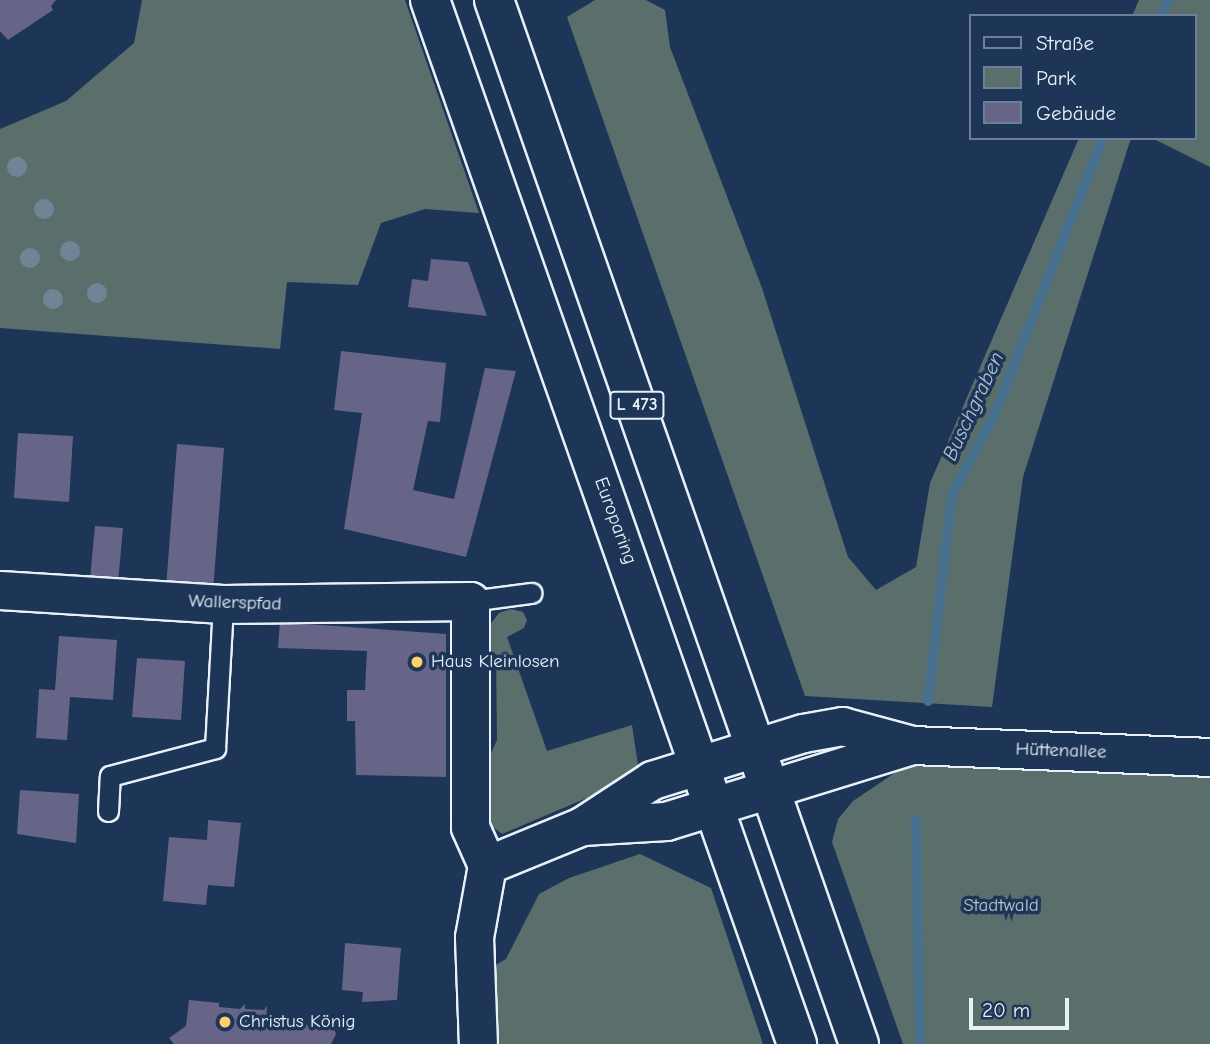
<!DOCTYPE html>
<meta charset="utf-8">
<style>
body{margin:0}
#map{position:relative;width:1210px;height:1044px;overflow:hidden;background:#1d3557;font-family:"Comic Neue",sans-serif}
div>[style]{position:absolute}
.green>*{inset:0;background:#5a6f6b}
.stream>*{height:10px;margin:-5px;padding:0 5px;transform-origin:5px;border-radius:5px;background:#46708d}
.building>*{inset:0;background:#666587}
.roads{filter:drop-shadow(2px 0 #e8f1f8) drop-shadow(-2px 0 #e8f1f8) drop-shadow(0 2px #e8f1f8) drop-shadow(0 -2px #e8f1f8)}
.lane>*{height:19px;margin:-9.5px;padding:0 9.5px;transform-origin:9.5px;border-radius:9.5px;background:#1d3557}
.street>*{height:37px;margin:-18.5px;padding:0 18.5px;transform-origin:18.5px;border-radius:18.5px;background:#1d3557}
.primary>*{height:38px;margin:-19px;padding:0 19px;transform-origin:19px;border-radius:19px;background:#1d3557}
.trees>*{width:20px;height:20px;margin:-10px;border-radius:50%;background:#718495}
.dots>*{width:19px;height:19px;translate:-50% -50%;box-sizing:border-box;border:4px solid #1d3557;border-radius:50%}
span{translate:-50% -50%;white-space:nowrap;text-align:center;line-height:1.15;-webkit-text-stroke:7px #1d3557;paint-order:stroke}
.shield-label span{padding:2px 5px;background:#1d3557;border:2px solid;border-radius:5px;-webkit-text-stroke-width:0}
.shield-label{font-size:18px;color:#e8f1f8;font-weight:700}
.street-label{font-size:19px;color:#e8f1f8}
.poi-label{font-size:19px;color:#e8f1f8}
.left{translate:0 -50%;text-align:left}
.park-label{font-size:19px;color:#b6c4c7}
.water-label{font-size:21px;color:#afc4d3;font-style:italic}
.legend{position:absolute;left:969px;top:14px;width:228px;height:126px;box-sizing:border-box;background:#1d3557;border:2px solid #6e8097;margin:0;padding:9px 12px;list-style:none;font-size:21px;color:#e8f1f8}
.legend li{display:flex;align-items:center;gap:14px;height:35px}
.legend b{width:35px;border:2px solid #6e8097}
.scale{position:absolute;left:969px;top:998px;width:100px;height:32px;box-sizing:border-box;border:4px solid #e8f1f8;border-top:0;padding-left:9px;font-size:21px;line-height:24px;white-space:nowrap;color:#e8f1f8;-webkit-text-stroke:5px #1d3557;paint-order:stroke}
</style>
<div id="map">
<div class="green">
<div style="clip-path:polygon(142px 0,405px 0,479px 213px,425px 209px,381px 223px,358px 285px,287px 282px,280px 349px,0 328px,0 129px,66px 101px,134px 43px)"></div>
<div style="clip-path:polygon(595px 0,646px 0,665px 10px,670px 47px,762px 288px,848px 557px,876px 590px,916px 567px,930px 483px,1079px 138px,1131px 138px,1023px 477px,992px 707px,805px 696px,567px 17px)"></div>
<div style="clip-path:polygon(1139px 0,1210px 0,1210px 167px,1152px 138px,1194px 138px,1194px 16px,1132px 16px)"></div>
<div style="clip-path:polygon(511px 609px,523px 612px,527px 620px,524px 628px,507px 637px,547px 751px,632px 725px,638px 765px,615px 786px,502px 834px,489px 824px,488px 760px,497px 740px,496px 654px,486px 652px,486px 630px,499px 613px)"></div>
<div style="clip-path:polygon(908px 764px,1210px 777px,1210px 1044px,903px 1044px,832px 842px,838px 819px,853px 801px)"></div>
<div style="clip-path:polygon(640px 854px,711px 888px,763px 1044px,493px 1044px,490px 968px,506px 959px,539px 894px,569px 878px)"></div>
</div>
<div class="stream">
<div style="left:1161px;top:16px;width:17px;rotate:-66deg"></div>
<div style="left:928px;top:701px;width:208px;rotate:-83.4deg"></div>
<div style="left:952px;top:494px;width:89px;rotate:-61.7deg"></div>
<div style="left:994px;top:416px;width:299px;rotate:-68.6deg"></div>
<div style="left:916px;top:821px;width:223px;rotate:89deg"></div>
</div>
<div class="building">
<div style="clip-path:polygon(0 0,56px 0,51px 6px,53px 10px,8px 40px,0 31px)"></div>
<div style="clip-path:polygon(431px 259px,468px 262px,487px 316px,408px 307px,412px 279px,428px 281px)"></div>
<div style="clip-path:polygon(341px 351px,446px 363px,440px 422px,428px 421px,413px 490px,454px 499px,485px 368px,516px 371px,466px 557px,344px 529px,362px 413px,334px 410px)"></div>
<div style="clip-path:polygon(18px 433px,73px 436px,69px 502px,14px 498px)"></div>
<div style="clip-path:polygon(177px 444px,224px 448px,213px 591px,166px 588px)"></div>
<div style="clip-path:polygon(95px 526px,123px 528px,118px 582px,90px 579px)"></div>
<div style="clip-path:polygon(280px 622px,446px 634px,446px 777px,356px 775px,355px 721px,347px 721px,347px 690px,365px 690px,367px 651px,278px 648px)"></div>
<div style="clip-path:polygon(59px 636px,117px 640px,113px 700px,70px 697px,67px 740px,36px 738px,39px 689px,55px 690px)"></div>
<div style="clip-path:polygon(137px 658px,185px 661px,181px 720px,132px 717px)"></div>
<div style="clip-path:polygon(20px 790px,79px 794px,76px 843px,17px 834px)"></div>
<div style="clip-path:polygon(208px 820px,241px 823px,234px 887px,208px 885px,206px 905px,163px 901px,169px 837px,207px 840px)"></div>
<div style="clip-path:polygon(345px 943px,401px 948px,397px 1000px,362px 1002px,363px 992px,342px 990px)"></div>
<div style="clip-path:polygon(189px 1000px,219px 1003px,219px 1007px,240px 1009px,245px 1004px,245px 1009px,264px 1010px,267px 1006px,266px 1025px,282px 1026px,283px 1021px,287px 1026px,305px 1028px,306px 1023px,309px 1028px,327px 1029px,332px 1024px,336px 1034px,331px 1044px,174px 1044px,169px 1038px,186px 1026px)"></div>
</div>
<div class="roads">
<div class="lane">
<div style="left:470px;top:601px;width:62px;rotate:-7.5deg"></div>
<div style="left:108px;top:811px;width:35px;rotate:-87deg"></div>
<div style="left:110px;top:776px;width:109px;rotate:-14.9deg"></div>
<div style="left:215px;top:748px;width:144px;rotate:-86.8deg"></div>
</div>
<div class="street">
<div style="left:0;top:590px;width:223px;rotate:3.6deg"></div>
<div style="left:223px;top:604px;width:247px;rotate:-0.7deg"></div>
<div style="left:470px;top:601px;width:226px;rotate:90deg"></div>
<div style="left:470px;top:827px;width:42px;rotate:65.9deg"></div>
<div style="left:487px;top:865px;width:73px;rotate:100.2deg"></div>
<div style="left:474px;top:937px;width:107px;rotate:87.9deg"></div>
<div style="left:582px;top:826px;width:84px;rotate:-3.4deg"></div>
<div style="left:666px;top:821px;width:257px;rotate:-17.2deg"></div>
<div style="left:487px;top:865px;width:103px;rotate:-22.3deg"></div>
<div style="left:582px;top:826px;width:84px;rotate:-33.3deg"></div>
<div style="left:652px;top:780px;width:158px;rotate:-17.3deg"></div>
<div style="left:803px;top:733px;width:40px;rotate:-10deg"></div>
<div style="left:842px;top:726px;width:73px;rotate:15.2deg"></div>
<div style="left:912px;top:745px;width:298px;rotate:2.3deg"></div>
</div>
<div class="primary">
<div style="left:430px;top:0;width:1107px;rotate:70.63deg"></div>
<div style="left:494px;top:0;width:1106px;rotate:70.73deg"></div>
</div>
</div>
<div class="trees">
<div style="left:17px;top:167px"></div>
<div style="left:44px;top:209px"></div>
<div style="left:70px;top:251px"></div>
<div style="left:30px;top:258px"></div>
<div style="left:97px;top:293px"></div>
<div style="left:53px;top:299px"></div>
</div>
<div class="dots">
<div style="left:417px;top:662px;background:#ffd166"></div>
<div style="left:225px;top:1022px;background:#ffd166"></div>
</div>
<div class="shield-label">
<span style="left:637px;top:405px">L 473</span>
</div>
<div class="street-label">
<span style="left:615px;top:521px;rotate:70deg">Europaring</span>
<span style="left:235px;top:603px;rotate:2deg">Wallerspfad</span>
<span style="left:1061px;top:751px;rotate:2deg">Hüttenallee</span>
</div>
<div class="poi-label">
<span class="left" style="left:431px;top:662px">Haus Kleinlosen</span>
<span class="left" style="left:239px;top:1022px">Christus König</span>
</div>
<div class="park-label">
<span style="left:1001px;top:906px">Stadtwald</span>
</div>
<div class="water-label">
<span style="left:973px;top:406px;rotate:-65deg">Buschgraben</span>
</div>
<ul class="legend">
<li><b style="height:9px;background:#1d3557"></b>Straße</li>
<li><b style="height:19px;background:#5a6f6b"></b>Park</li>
<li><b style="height:19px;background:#666587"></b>Gebäude</li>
</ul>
<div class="scale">20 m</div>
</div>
